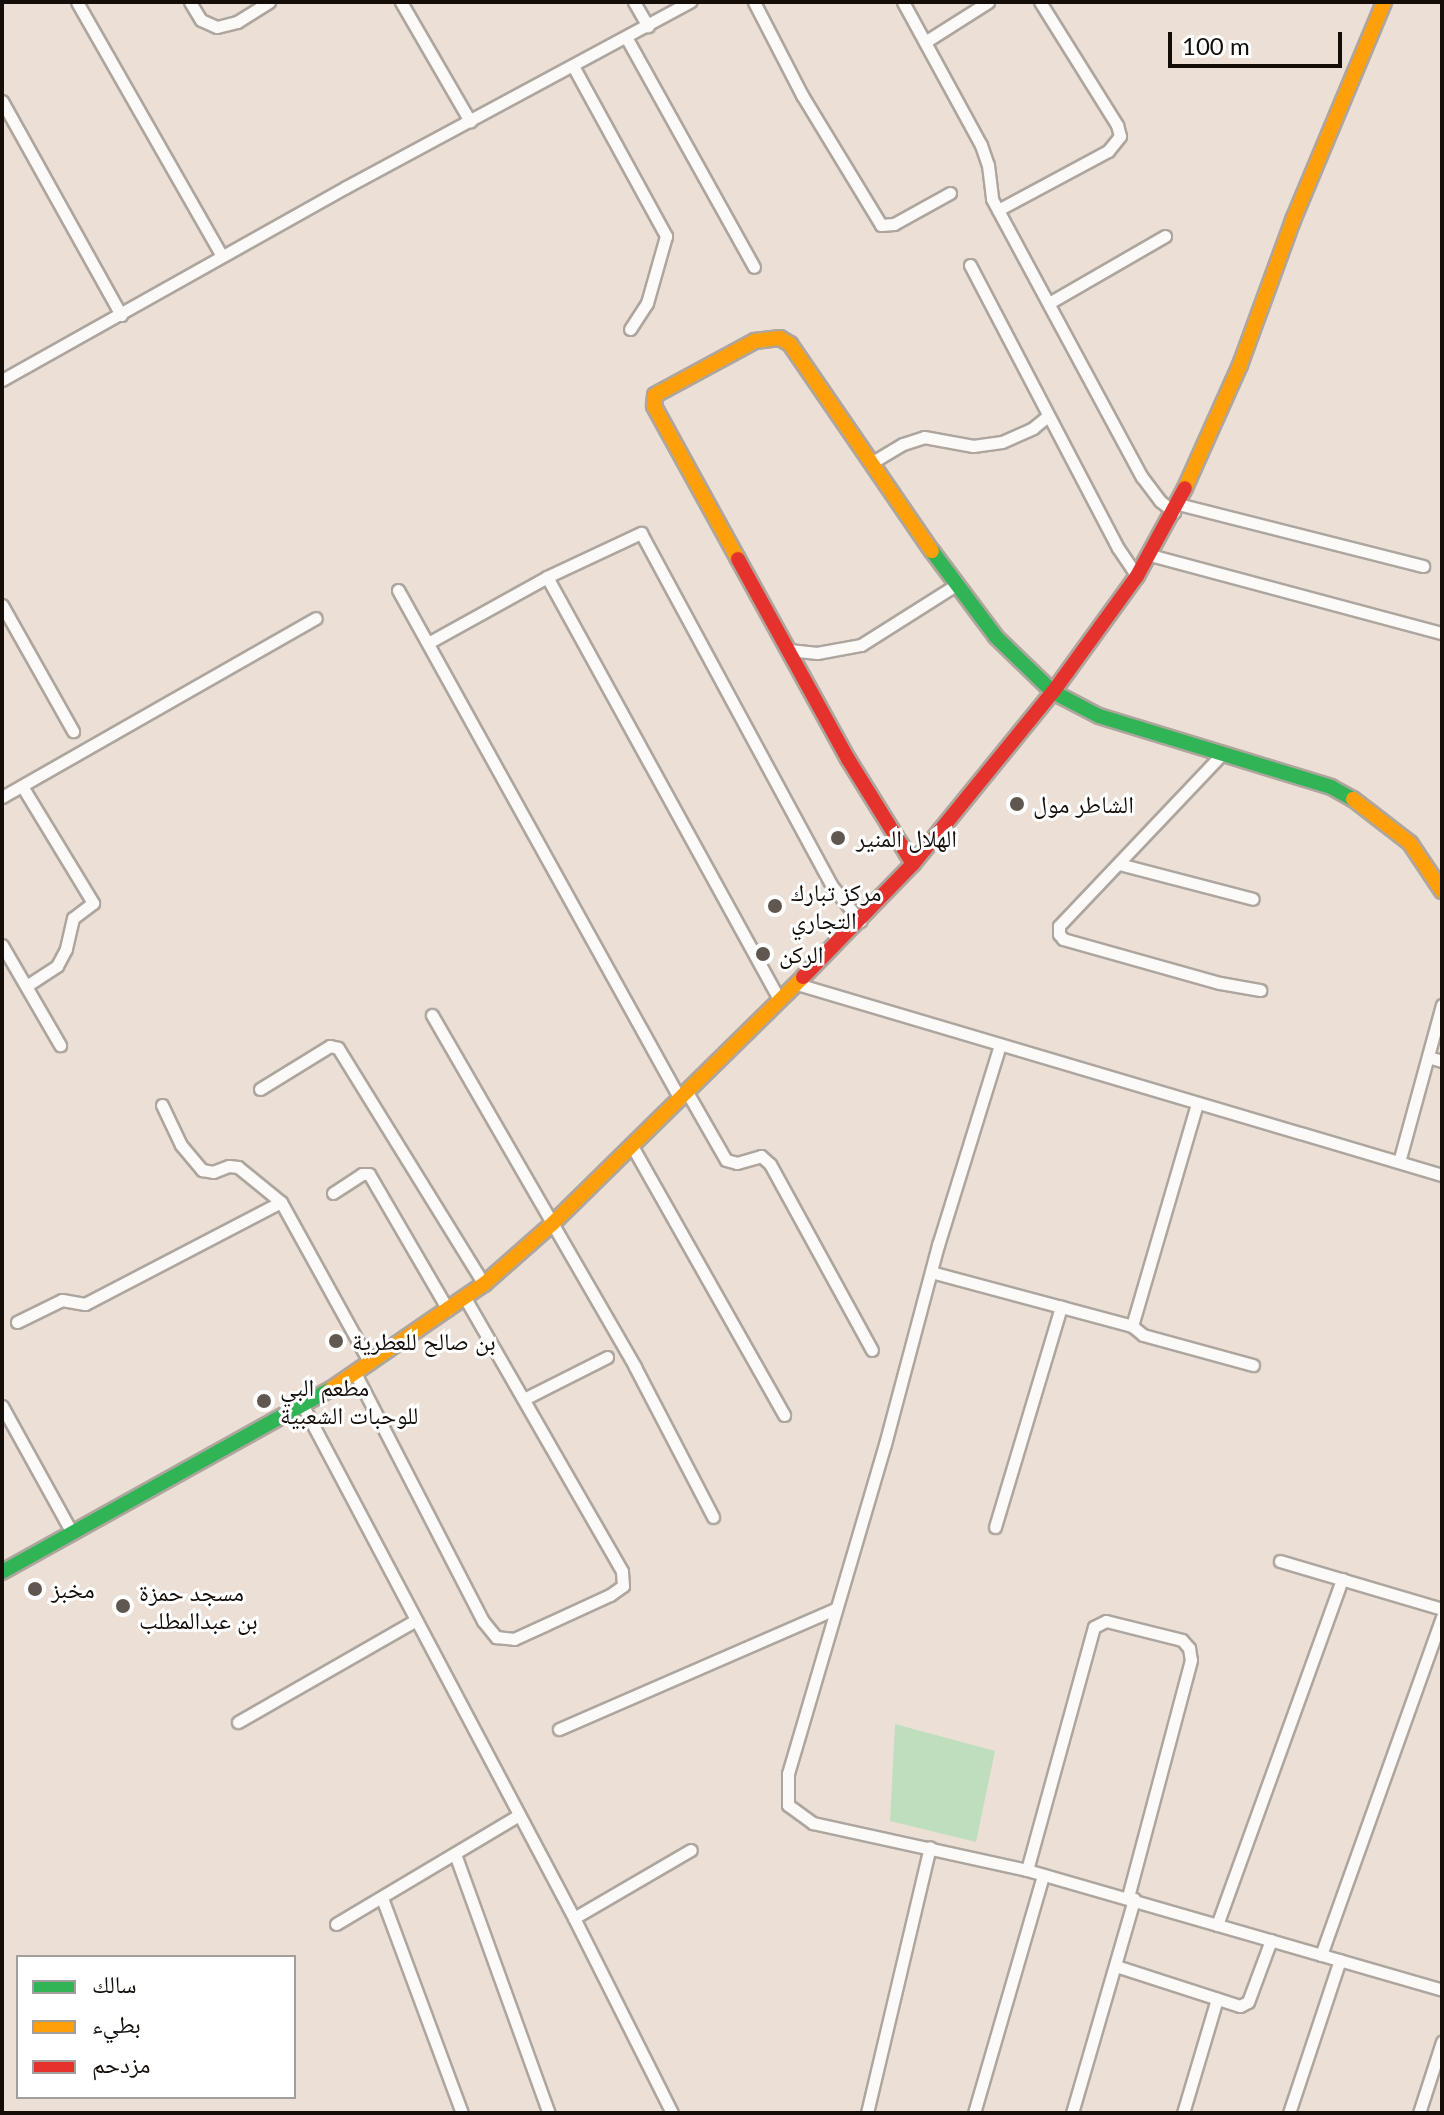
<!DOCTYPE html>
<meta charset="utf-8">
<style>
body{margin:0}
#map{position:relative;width:1444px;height:2115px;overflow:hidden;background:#ece0d6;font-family:Lato,"Noto Naskh Arabic",sans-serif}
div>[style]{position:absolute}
.green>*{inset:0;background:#bfdebe}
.roads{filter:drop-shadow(2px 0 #aea69e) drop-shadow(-2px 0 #aea69e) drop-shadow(0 2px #aea69e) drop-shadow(0 -2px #aea69e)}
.street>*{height:11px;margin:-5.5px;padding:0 5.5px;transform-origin:5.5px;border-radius:5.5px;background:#fcfaf9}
.fast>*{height:14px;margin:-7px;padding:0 7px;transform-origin:7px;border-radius:7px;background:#30b455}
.slow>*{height:14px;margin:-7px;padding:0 7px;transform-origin:7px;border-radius:7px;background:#ff9f0a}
.jam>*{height:14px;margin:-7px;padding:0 7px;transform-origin:7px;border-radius:7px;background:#e5322d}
.dots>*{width:22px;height:22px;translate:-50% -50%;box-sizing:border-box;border:4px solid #fff;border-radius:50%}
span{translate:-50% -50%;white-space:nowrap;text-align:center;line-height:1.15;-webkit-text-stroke:6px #fff;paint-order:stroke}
.poi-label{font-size:24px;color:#140d08}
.left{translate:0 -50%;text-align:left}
.frame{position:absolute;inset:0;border:4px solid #140d08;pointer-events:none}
.legend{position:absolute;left:16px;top:1955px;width:280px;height:144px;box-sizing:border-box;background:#fff;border:2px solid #a19e9c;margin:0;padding:10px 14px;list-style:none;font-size:24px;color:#140d08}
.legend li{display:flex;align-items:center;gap:16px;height:40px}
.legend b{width:40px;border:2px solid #a19e9c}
.scale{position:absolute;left:1168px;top:32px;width:174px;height:36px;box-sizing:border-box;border:4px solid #140d08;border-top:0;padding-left:10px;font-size:24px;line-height:28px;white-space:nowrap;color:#140d08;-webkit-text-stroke:6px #fff;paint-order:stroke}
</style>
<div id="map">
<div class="green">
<div style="clip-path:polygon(895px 1724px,995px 1751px,976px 1842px,890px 1821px)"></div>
</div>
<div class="roads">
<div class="street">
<div style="left:77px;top:2px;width:292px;rotate:60.3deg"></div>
<div style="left:190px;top:2px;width:21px;rotate:59deg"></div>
<div style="left:201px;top:20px;width:17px;rotate:24deg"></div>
<div style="left:217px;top:27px;width:21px;rotate:-14deg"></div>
<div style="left:237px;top:22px;width:38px;rotate:-32deg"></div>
<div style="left:401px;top:2px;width:138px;rotate:59.9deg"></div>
<div style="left:634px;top:2px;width:28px;rotate:60deg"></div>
<div style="left:754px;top:2px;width:105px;rotate:62.7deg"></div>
<div style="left:802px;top:95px;width:152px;rotate:58.7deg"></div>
<div style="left:881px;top:225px;width:13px;rotate:-4deg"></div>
<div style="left:894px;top:224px;width:64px;rotate:-29deg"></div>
<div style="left:903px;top:2px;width:163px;rotate:61.4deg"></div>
<div style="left:981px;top:145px;width:21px;rotate:71deg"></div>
<div style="left:988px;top:165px;width:34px;rotate:83deg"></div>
<div style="left:992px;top:199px;width:316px;rotate:61.7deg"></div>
<div style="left:1142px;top:477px;width:30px;rotate:53deg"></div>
<div style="left:1160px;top:501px;width:18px;rotate:38deg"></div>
<div style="left:626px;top:37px;width:263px;rotate:60.9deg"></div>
<div style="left:925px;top:42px;width:75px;rotate:-32.4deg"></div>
<div style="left:573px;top:66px;width:194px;rotate:61.3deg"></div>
<div style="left:666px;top:236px;width:70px;rotate:105.8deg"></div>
<div style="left:647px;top:303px;width:31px;rotate:123deg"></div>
<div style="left:2px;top:101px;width:245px;rotate:60.9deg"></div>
<div style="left:998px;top:210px;width:125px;rotate:-28.2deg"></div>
<div style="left:1108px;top:151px;width:19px;rotate:-51deg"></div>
<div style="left:1120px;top:136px;width:11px;rotate:-105deg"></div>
<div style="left:1117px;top:125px;width:145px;rotate:-122deg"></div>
<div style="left:970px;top:265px;width:319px;rotate:62.4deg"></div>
<div style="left:1118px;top:548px;width:34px;rotate:56deg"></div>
<div style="left:1049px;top:303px;width:134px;rotate:-30deg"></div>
<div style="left:2px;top:380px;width:394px;rotate:-29.3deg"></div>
<div style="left:346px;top:187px;width:391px;rotate:-28.3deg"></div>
<div style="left:871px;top:463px;width:37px;rotate:-31deg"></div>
<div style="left:903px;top:444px;width:22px;rotate:-18deg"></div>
<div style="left:924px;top:437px;width:50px;rotate:10.4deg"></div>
<div style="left:973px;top:446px;width:29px;rotate:-8deg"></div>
<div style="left:1002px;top:442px;width:34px;rotate:-24deg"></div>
<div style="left:1033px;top:428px;width:19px;rotate:-39deg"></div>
<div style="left:1178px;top:504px;width:253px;rotate:14.2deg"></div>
<div style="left:1150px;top:555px;width:302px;rotate:15deg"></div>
<div style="left:547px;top:577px;width:483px;rotate:61.2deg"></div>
<div style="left:398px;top:590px;width:582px;rotate:61.01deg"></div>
<div style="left:2px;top:605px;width:145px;rotate:60.6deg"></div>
<div style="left:428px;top:643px;width:136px;rotate:-29deg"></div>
<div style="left:547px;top:577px;width:104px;rotate:-25.1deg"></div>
<div style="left:641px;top:533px;width:401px;rotate:61.6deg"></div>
<div style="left:832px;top:886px;width:45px;rotate:51.3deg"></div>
<div style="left:789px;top:650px;width:28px;rotate:6deg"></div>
<div style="left:817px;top:653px;width:45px;rotate:-10.3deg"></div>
<div style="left:861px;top:645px;width:112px;rotate:-32.3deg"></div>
<div style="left:1222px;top:754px;width:237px;rotate:133.5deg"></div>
<div style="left:1059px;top:926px;width:8px;rotate:90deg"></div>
<div style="left:1059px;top:934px;width:6px;rotate:51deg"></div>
<div style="left:1063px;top:939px;width:163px;rotate:15.7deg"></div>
<div style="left:1220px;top:983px;width:41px;rotate:9.9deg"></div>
<div style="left:22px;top:786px;width:137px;rotate:58.7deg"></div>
<div style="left:93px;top:903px;width:25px;rotate:143deg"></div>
<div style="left:73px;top:918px;width:32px;rotate:103deg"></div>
<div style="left:66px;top:949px;width:19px;rotate:118deg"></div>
<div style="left:57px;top:966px;width:35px;rotate:147deg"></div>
<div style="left:2px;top:797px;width:361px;rotate:-29.7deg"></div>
<div style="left:1119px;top:864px;width:138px;rotate:14.6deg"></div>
<div style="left:2px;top:945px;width:116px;rotate:59.9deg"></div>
<div style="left:797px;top:984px;width:673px;rotate:16.5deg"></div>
<div style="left:432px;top:1015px;width:406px;rotate:60deg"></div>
<div style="left:635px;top:1367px;width:169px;rotate:62.5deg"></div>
<div style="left:1000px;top:1045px;width:209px;rotate:107.2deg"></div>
<div style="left:938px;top:1245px;width:206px;rotate:104.9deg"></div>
<div style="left:885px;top:1444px;width:344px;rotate:106.4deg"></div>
<div style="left:788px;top:1774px;width:31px;rotate:90deg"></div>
<div style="left:788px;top:1805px;width:31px;rotate:36deg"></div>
<div style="left:813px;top:1823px;width:219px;rotate:12.4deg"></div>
<div style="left:1027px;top:1870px;width:432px;rotate:16.1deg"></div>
<div style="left:1428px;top:1057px;width:15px;rotate:16deg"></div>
<div style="left:260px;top:1089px;width:82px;rotate:-31.6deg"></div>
<div style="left:330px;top:1046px;width:8px;rotate:14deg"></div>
<div style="left:338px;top:1048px;width:278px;rotate:58.3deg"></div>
<div style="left:687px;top:1092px;width:78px;rotate:60.2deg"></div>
<div style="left:726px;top:1160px;width:11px;rotate:15deg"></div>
<div style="left:737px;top:1163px;width:25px;rotate:-16deg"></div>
<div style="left:761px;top:1156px;width:12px;rotate:42deg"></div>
<div style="left:770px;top:1164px;width:212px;rotate:61.3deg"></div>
<div style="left:162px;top:1105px;width:44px;rotate:64.6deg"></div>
<div style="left:181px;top:1145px;width:33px;rotate:50deg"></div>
<div style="left:202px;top:1170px;width:11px;rotate:10deg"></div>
<div style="left:213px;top:1172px;width:17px;rotate:-21deg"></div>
<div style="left:229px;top:1166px;width:9px;rotate:6deg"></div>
<div style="left:238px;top:1167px;width:55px;rotate:39.1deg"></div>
<div style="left:281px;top:1202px;width:184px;rotate:61.1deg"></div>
<div style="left:632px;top:1146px;width:309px;rotate:60.5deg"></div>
<div style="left:1399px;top:1162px;width:163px;rotate:-74.7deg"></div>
<div style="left:333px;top:1193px;width:35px;rotate:-33deg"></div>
<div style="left:362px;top:1174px;width:7px"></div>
<div style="left:369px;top:1174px;width:157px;rotate:59.8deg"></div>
<div style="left:931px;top:1272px;width:208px;rotate:15deg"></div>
<div style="left:1132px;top:1326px;width:14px;rotate:39deg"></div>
<div style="left:1143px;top:1335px;width:114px;rotate:15.3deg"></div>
<div style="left:17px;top:1322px;width:50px;rotate:-26.1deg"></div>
<div style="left:62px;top:1300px;width:23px;rotate:10deg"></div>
<div style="left:85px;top:1304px;width:221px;rotate:-27.5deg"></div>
<div style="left:1132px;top:1326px;width:231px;rotate:-73.7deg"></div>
<div style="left:355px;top:1373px;width:279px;rotate:62.7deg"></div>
<div style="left:483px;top:1621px;width:21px;rotate:51deg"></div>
<div style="left:496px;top:1637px;width:18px;rotate:6deg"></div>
<div style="left:514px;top:1639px;width:106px;rotate:-24.6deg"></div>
<div style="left:610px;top:1595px;width:16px;rotate:-35deg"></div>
<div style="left:623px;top:1586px;width:15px;rotate:-94deg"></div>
<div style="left:622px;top:1571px;width:315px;rotate:-119.9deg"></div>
<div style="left:524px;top:1399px;width:93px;rotate:-26.8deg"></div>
<div style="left:2px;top:1406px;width:145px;rotate:61.1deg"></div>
<div style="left:303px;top:1406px;width:579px;rotate:62.11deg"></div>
<div style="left:574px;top:1918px;width:218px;rotate:63.3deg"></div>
<div style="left:995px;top:1527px;width:230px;rotate:-73.3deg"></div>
<div style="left:1280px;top:1561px;width:169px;rotate:16.5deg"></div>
<div style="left:238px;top:1722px;width:205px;rotate:-29.8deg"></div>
<div style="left:559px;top:1729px;width:301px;rotate:-23.5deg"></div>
<div style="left:455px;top:1854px;width:276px;rotate:70.1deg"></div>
<div style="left:1027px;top:1870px;width:252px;rotate:-74.6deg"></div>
<div style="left:1094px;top:1627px;width:13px;rotate:-27deg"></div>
<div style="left:1106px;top:1621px;width:78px;rotate:14deg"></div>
<div style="left:1182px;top:1640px;width:11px;rotate:49deg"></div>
<div style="left:1189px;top:1648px;width:12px;rotate:81deg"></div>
<div style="left:1191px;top:1660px;width:245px;rotate:104.9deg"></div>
<div style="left:382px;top:1898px;width:229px;rotate:69.6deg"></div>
<div style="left:574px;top:1918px;width:135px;rotate:-30.2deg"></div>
<div style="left:336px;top:1924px;width:213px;rotate:-30.8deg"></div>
<div style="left:1217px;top:1925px;width:368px;rotate:-70.1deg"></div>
<div style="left:1321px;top:1955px;width:359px;rotate:-70.3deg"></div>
<div style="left:1116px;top:1966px;width:130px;rotate:17.9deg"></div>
<div style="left:1240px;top:2006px;width:9px;rotate:-27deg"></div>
<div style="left:1248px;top:2002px;width:66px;rotate:-69.6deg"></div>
<div style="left:867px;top:2113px;width:273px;rotate:-76.7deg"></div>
<div style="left:974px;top:2113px;width:248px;rotate:-73.8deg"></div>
<div style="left:1072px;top:2113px;width:223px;rotate:-73.8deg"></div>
<div style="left:1183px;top:2113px;width:119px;rotate:-73.4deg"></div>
<div style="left:1289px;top:2113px;width:161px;rotate:-71.6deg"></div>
<div style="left:1419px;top:2113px;width:75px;rotate:-72.1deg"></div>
</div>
<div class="fast">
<div style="left:932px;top:551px;width:107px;rotate:53.3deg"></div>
<div style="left:996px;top:637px;width:79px;rotate:44deg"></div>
<div style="left:1053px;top:692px;width:52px;rotate:27.6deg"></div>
<div style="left:1099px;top:716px;width:243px;rotate:17deg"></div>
<div style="left:1331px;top:787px;width:25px;rotate:29deg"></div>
<div style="left:2px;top:1572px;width:376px;rotate:-29.1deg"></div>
</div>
<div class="slow">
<div style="left:1185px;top:488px;width:135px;rotate:-65.9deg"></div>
<div style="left:1240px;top:365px;width:154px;rotate:-69.9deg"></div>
<div style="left:1293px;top:220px;width:236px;rotate:-67.3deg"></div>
<div style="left:738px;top:559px;width:175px;rotate:-118.8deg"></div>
<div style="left:654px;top:406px;width:11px;rotate:-85deg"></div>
<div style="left:655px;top:395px;width:114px;rotate:-28.4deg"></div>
<div style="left:755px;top:341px;width:25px;rotate:-7deg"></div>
<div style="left:780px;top:338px;width:12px;rotate:31deg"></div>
<div style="left:790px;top:344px;width:251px;rotate:55.6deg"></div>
<div style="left:1353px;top:799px;width:72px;rotate:37.7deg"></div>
<div style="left:1410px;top:843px;width:58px;rotate:56.3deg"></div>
<div style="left:331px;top:1389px;width:186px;rotate:-34.5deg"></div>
<div style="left:484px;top:1284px;width:91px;rotate:-41.4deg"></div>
<div style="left:552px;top:1224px;width:352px;rotate:-44.5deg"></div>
</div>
<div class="jam">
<div style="left:738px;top:559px;width:228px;rotate:61.2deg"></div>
<div style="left:848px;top:759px;width:123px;rotate:58.2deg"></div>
<div style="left:803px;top:977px;width:158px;rotate:-45.8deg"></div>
<div style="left:913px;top:864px;width:222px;rotate:-50.9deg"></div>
<div style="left:1053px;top:692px;width:143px;rotate:-54.1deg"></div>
<div style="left:1137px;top:576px;width:100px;rotate:-61.4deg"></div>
</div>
</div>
<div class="dots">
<div style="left:1017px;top:804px;background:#605750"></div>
<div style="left:838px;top:838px;background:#605750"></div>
<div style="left:775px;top:906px;background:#605750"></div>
<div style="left:763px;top:954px;background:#605750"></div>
<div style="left:336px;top:1341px;background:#605750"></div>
<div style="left:264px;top:1401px;background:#605750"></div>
<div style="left:35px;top:1589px;background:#605750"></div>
<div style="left:123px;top:1606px;background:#605750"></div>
</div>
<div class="poi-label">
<span class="left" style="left:1033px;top:804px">الشاطر مول</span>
<span class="left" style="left:856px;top:838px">الهلال المنير</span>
<span class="left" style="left:791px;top:906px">مركز تبارك<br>التجاري</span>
<span class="left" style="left:779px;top:954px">الركن</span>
<span class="left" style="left:352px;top:1341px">بن صالح للعطرية</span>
<span class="left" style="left:280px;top:1401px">مطعم البي<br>للوحبات الشعبية</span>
<span class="left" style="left:51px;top:1589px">مخبز</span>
<span class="left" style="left:139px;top:1606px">مسجد حمزة<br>بن عبدالمطلب</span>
</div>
<div class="frame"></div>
<ul class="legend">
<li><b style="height:10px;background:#30b455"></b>سالك</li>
<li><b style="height:10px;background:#ff9f0a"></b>بطيء</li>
<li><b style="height:10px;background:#e5322d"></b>مزدحم</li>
</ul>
<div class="scale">100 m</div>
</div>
